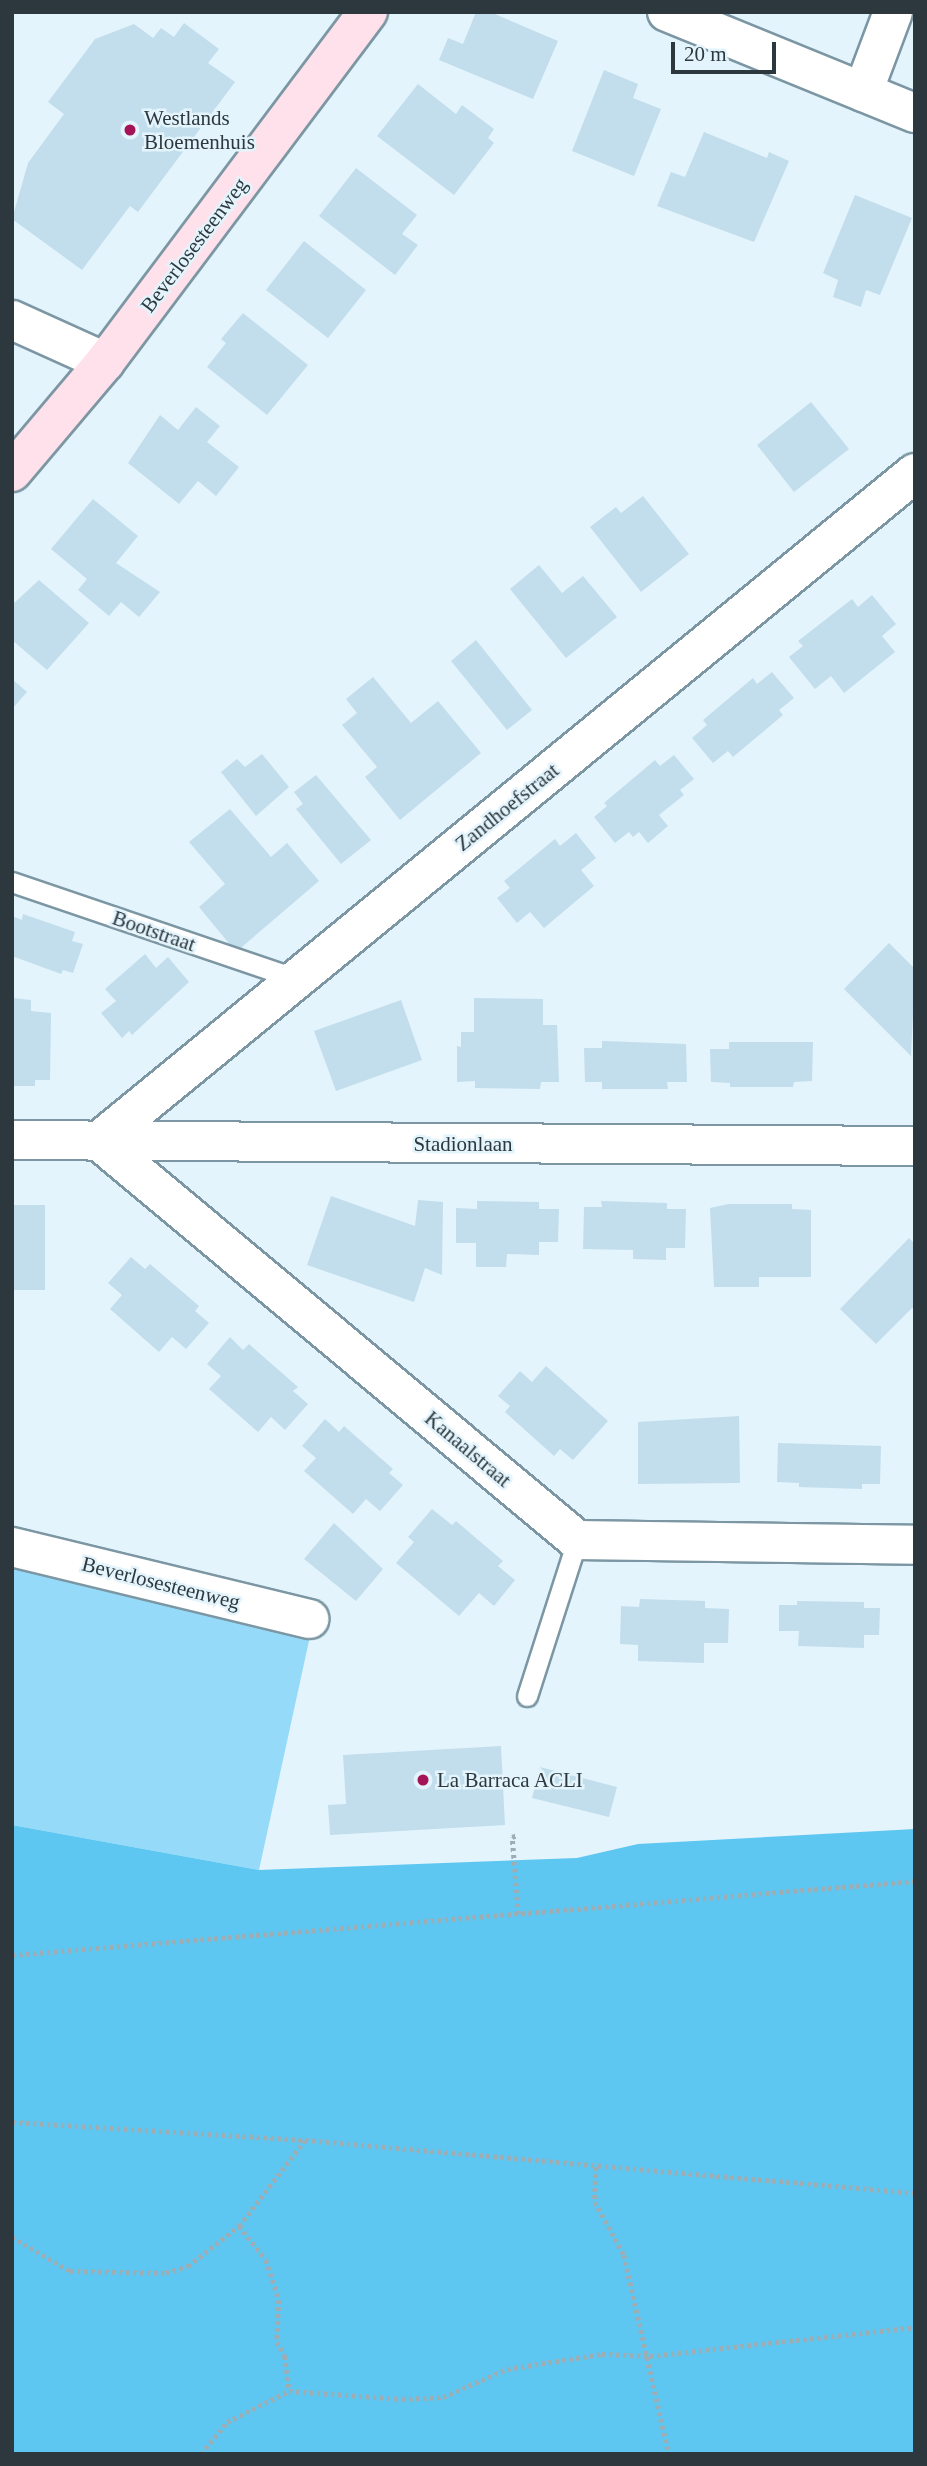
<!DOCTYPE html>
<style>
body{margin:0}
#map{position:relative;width:927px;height:2466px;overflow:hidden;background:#e3f4fc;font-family:"Times New Roman",serif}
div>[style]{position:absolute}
.green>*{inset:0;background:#95daf9}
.forest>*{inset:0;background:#5dc6f1}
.building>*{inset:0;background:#c2deec}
.path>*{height:4.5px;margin-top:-2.25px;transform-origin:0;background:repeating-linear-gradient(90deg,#9eadb4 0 3.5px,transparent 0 7px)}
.roads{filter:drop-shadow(2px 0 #7c97a3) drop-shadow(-2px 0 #7c97a3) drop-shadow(0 2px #7c97a3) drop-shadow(0 -2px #7c97a3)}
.lane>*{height:19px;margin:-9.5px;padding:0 9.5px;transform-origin:9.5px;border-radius:9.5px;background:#fff}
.street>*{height:38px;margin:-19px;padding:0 19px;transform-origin:19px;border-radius:19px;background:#fff}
.secondary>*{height:38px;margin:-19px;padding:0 19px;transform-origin:19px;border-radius:19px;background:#fee1ea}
.dots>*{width:19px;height:19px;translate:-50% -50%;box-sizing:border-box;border:4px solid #e3f4fc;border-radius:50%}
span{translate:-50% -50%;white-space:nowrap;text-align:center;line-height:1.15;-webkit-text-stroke:5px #e3f4fc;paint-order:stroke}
.poi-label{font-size:21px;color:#2d383e}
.left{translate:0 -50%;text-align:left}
.street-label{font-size:21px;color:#2d383e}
.frame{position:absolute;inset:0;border:14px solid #2d383e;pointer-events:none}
.scale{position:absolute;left:671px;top:42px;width:105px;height:32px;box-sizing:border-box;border:4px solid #2d383e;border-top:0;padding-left:9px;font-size:21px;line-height:24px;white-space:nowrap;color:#2d383e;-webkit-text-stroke:5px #e3f4fc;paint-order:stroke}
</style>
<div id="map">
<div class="green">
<div style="clip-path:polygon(12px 1559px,312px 1627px,259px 1870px,12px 1825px)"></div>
</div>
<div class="forest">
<div style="clip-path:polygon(12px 1825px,259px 1870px,577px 1858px,638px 1844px,915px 1829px,915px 2454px,12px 2454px)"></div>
</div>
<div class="building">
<div style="clip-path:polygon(476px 12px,490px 12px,558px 41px,533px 99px,439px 60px,448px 38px,463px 44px)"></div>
<div style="clip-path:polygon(184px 23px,219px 49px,208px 63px,235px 82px,138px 212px,130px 206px,82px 270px,12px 219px,28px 163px,64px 114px,48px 102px,95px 39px,134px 24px,153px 38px,161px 28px,174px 37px)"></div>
<div style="clip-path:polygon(604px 70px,638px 84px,633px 98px,661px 109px,634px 176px,572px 151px)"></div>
<div style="clip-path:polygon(418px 84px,456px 114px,462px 105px,494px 129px,488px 138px,494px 143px,454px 195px,377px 136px)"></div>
<div style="clip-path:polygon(704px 132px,767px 158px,769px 152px,789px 161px,754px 242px,657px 206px,671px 172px,685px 177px)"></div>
<div style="clip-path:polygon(356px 168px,417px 215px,402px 234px,418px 245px,395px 275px,319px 216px)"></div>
<div style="clip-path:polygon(855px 195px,912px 218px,880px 295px,866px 290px,861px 307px,833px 297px,838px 280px,823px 273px)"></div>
<div style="clip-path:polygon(304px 241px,366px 290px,328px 338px,266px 290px)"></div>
<div style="clip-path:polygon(243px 313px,308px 365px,267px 415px,207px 367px,226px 343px,221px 339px)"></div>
<div style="clip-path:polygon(811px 402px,849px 449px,794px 492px,757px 445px)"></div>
<div style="clip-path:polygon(196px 407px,220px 426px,207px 442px,239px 467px,216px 496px,198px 481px,179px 504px,128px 463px,160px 415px,178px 430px)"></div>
<div style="clip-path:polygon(643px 496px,689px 554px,641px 592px,590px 527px,616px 507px,621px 513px)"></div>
<div style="clip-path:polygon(93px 499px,138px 536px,116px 563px,160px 592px,139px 617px,121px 602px,109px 616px,78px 590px,87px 579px,51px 549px)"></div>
<div style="clip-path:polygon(539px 565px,562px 593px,583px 576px,617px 617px,566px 658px,510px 589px)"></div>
<div style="clip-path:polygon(39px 580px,89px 623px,47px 670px,12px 640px,12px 605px)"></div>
<div style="clip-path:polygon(872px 595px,896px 624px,882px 636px,895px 652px,844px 693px,831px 676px,815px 689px,789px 657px,803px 646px,798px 641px,852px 599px,858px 607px)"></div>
<div style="clip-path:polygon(476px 640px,532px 710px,507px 730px,451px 661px)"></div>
<div style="clip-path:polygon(772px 672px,794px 698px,779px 710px,783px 715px,733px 757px,728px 751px,713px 763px,692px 738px,707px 725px,703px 720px,753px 678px,757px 684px)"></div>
<div style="clip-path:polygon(373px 677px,411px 723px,438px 701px,481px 753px,400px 820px,365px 777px,377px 767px,342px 725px,357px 713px,346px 699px)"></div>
<div style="clip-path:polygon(12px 679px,27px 692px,12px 709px)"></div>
<div style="clip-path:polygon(262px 754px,289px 787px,256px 816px,221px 772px,237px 759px,245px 767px)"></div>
<div style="clip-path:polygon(674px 755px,694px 779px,680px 790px,684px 795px,659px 815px,668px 826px,648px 843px,639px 832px,633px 837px,629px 832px,615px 843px,594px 817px,607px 806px,604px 803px,655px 760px,660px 766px)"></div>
<div style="clip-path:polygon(316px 775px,371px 840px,341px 864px,296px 809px,303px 804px,294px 792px)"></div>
<div style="clip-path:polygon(230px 809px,271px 857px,287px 843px,319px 881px,236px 952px,199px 907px,225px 884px,189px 842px)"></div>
<div style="clip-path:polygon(576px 833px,596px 858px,581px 870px,594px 886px,544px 928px,530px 912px,517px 923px,497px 898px,510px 888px,504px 881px,555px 839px,560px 846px)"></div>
<div style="clip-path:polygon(23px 914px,75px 932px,72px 941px,83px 944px,73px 973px,63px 970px,61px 974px,12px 956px,12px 916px,22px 920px)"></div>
<div style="clip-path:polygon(889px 943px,915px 969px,911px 1056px,844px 989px)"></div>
<div style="clip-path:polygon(145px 954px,156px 968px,168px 957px,189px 982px,132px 1035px,129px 1031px,122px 1038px,101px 1013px,116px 1001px,105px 989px)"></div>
<div style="clip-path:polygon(12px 998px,31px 1000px,31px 1011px,51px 1013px,50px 1080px,35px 1080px,35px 1086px,12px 1086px)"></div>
<div style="clip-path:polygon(474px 998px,543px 999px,543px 1025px,557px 1025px,559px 1082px,541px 1082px,540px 1089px,475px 1088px,475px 1081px,457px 1082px,457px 1046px,461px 1047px,461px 1032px,474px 1032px)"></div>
<div style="clip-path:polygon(401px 1000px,422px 1060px,336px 1091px,314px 1031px)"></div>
<div style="clip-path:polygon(602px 1041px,686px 1044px,687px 1082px,667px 1082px,668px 1089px,602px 1089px,602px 1082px,585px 1082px,584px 1048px,602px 1048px)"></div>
<div style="clip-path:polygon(729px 1042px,813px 1042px,812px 1081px,794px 1082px,793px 1087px,730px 1087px,730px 1083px,711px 1082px,710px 1049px,729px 1049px)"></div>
<div style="clip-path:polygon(331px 1196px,415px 1226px,418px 1200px,443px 1202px,442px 1275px,425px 1268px,414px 1302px,307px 1265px)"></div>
<div style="clip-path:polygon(477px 1201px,539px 1202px,539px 1209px,559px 1209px,558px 1242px,539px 1242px,539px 1255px,507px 1254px,506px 1267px,476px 1267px,476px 1243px,456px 1243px,456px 1208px,477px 1209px)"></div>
<div style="clip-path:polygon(601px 1201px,667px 1203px,667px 1209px,686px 1209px,685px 1248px,666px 1248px,666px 1260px,633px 1259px,633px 1250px,583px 1249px,584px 1207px,602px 1207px)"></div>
<div style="clip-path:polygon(729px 1204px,792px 1204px,792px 1209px,811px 1210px,811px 1277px,759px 1277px,759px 1287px,714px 1287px,710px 1208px)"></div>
<div style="clip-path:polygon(12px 1205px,45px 1205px,45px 1290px,12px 1290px)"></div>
<div style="clip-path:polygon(909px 1238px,915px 1244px,915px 1310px,912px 1308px,876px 1344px,840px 1309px)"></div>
<div style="clip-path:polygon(131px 1257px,145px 1269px,150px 1264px,199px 1306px,195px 1311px,209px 1323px,186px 1349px,172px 1337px,159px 1352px,110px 1309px,122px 1295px,108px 1283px)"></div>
<div style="clip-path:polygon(230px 1337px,243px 1350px,249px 1344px,298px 1387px,293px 1391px,308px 1404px,285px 1430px,271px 1417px,258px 1432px,209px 1389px,221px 1376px,207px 1364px)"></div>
<div style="clip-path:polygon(546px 1366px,608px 1421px,573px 1460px,560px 1449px,554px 1456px,505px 1412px,510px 1406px,498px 1396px,520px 1371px,532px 1382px)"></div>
<div style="clip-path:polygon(739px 1416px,740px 1483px,638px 1484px,638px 1422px)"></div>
<div style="clip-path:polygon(325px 1419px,339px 1432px,344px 1426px,393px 1469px,389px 1473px,403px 1485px,380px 1511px,366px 1499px,353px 1514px,304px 1471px,316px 1458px,302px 1446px)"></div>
<div style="clip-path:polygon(778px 1443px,881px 1446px,880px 1484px,862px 1484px,862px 1489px,799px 1487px,799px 1483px,777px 1482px)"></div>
<div style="clip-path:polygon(432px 1509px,452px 1525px,456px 1521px,503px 1561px,498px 1566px,515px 1580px,494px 1606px,479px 1593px,459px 1616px,396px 1563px,414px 1542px,408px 1537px)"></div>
<div style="clip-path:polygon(334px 1523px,383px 1569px,356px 1601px,304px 1559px)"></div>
<div style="clip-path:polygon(640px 1599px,705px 1601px,705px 1608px,729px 1609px,728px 1643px,704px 1643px,704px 1663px,638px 1661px,638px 1645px,620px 1644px,621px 1606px,639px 1607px)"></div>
<div style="clip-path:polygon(797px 1601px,864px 1602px,864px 1608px,880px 1608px,879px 1635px,864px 1635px,864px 1648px,798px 1646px,799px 1631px,779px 1631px,779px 1605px,797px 1605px)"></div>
<div style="clip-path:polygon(501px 1746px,505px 1825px,330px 1835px,328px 1805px,346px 1804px,343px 1755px)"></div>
<div style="clip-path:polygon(540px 1767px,617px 1787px,609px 1817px,532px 1798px)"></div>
</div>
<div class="path">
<div style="left:518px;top:1914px;width:77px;rotate:-94.5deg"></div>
<div style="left:512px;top:1837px;width:6px;rotate:-18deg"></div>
<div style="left:12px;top:1955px;width:906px;rotate:-4.68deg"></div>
<div style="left:12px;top:2122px;width:294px;rotate:3.5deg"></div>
<div style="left:305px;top:2140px;width:612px;rotate:4.97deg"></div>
<div style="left:596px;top:2167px;width:35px;rotate:92deg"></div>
<div style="left:595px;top:2202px;width:60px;rotate:61.3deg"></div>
<div style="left:624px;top:2255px;width:204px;rotate:77.3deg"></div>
<div style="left:239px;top:2226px;width:43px;rotate:51.5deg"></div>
<div style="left:266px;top:2260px;width:42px;rotate:72deg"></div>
<div style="left:279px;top:2300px;width:42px;rotate:92.7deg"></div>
<div style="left:277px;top:2342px;width:16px;rotate:60deg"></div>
<div style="left:285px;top:2356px;width:35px;rotate:83deg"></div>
<div style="left:12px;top:2237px;width:67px;rotate:30.4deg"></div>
<div style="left:70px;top:2271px;width:96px;rotate:1.2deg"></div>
<div style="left:166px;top:2273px;width:23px;rotate:-18deg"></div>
<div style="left:188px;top:2266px;width:65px;rotate:-38.1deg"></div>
<div style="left:239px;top:2226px;width:108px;rotate:-52.5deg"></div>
<div style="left:201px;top:2454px;width:41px;rotate:-50.9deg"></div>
<div style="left:227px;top:2422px;width:69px;rotate:-26.6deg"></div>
<div style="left:289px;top:2391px;width:113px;rotate:4deg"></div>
<div style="left:402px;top:2399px;width:41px;rotate:-2.8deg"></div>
<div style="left:443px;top:2397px;width:70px;rotate:-23.6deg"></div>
<div style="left:507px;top:2369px;width:96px;rotate:-9deg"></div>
<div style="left:602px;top:2354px;width:48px;rotate:2.4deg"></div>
<div style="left:650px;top:2356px;width:267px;rotate:-6.2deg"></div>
</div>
<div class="roads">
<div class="lane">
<div style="left:12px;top:882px;width:301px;rotate:18.8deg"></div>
<div style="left:527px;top:1696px;width:164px;rotate:-72.2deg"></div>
</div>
<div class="street">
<div style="left:667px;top:12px;width:268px;rotate:22.2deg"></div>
<div style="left:863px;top:92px;width:85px;rotate:-69.4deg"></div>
<div style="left:12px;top:320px;width:102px;rotate:24.3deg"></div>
<div style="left:915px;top:473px;width:1055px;rotate:140.7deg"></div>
<div style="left:99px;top:1141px;width:623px;rotate:39.85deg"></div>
<div style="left:577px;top:1540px;width:338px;rotate:0.8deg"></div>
<div style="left:12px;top:1140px;width:903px;rotate:0.38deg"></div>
<div style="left:12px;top:1547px;width:306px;rotate:13.6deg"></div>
</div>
<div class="secondary">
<div style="left:12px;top:472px;width:144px;rotate:-49.8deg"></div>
<div style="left:105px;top:362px;width:438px;rotate:-53.1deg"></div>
</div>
</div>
<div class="dots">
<div style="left:130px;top:130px;background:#a41456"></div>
<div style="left:423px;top:1780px;background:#a41456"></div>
</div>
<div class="poi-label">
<span class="left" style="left:144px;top:130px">Westlands<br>Bloemenhuis</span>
<span class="left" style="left:437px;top:1780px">La Barraca ACLI</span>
</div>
<div class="street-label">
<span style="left:194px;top:245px;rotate:-53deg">Beverlosesteenweg</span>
<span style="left:507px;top:807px;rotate:-39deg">Zandhoefstraat</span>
<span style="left:154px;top:931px;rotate:19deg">Bootstraat</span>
<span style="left:463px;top:1144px">Stadionlaan</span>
<span style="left:468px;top:1449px;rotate:40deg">Kanaalstraat</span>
<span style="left:161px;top:1583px;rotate:14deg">Beverlosesteenweg</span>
</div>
<div class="frame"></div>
<div class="scale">20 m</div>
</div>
